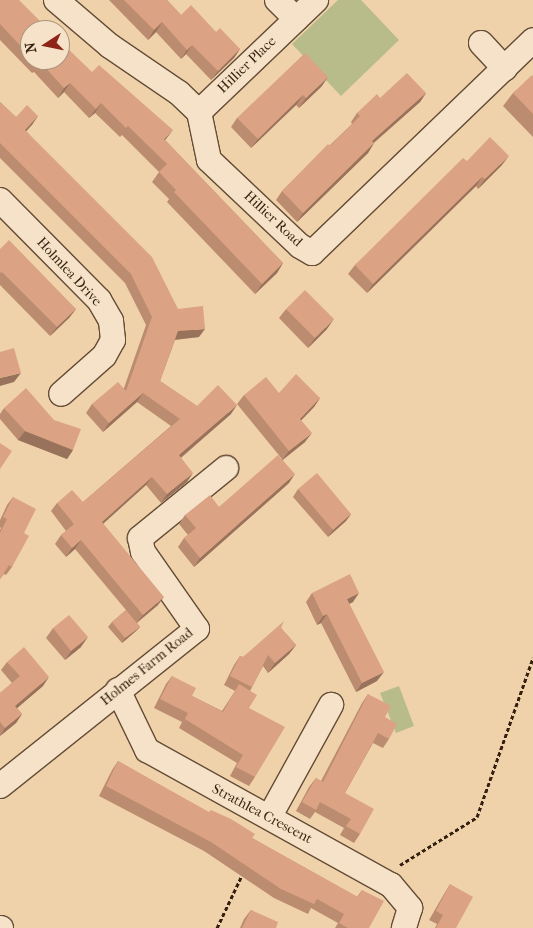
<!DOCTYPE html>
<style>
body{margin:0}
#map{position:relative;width:533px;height:928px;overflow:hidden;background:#efd2aa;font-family:"IM FELL French Canon",serif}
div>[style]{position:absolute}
.green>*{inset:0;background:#b8bc8a}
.path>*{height:3px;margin-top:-1.5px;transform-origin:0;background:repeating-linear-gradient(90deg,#351f0f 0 4px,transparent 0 6.5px)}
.roads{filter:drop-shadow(1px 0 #644c36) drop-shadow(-1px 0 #644c36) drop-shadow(0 1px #644c36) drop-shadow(0 -1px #644c36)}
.minor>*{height:24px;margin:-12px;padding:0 12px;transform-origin:12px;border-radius:12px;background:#f5e2c8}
.wall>*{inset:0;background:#bc8c71}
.shaded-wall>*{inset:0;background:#99725c}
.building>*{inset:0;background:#dba383}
span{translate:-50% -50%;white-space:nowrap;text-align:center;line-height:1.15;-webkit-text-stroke:4px #f5e2c8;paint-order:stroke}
.street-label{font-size:14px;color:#351f0f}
.north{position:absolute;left:20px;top:20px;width:50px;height:50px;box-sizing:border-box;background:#f5e2c8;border:1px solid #a8947e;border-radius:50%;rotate:259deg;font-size:14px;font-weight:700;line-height:20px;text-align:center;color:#351f0f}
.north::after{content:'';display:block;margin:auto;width:18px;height:22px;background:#8f2418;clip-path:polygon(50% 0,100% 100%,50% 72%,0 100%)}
</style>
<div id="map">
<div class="green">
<div style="clip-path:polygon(338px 0,361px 0,399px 40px,341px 96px,292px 44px)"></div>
<div style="clip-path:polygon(399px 686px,414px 726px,396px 733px,380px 693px)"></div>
</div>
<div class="path">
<div style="left:400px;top:865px;width:91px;rotate:-31.9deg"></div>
<div style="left:477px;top:817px;width:169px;rotate:-70.6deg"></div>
<div style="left:217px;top:928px;width:61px;rotate:-64.7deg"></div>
</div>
<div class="roads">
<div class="minor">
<div style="left:56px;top:0;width:71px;rotate:40.4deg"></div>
<div style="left:110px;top:46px;width:83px;rotate:34.3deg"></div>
<div style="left:179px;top:93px;width:28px;rotate:44deg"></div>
<div style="left:199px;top:112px;width:49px;rotate:78.2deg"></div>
<div style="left:209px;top:160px;width:125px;rotate:43.4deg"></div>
<div style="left:300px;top:246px;width:14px;rotate:30deg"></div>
<div style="left:312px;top:253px;width:307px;rotate:-43.9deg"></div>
<div style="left:277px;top:0;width:27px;rotate:45deg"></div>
<div style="left:481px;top:43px;width:35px;rotate:47deg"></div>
<div style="left:199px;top:112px;width:162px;rotate:-43.7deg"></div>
<div style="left:0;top:200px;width:141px;rotate:45.3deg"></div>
<div style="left:99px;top:300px;width:24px;rotate:60deg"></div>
<div style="left:111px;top:321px;width:19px;rotate:84deg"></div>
<div style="left:113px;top:340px;width:18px;rotate:119deg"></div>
<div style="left:104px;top:356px;width:57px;rotate:138.5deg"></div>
<div style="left:118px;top:690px;width:67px;rotate:64.2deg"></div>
<div style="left:147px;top:750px;width:279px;rotate:29deg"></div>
<div style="left:391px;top:885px;width:30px;rotate:50deg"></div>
<div style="left:410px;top:908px;width:21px;rotate:107deg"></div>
<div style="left:0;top:786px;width:252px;rotate:-38.6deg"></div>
<div style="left:197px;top:629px;width:94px;rotate:-125deg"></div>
<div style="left:143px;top:552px;width:14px;rotate:-102deg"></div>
<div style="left:140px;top:538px;width:111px;rotate:-39.1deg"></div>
<div style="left:270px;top:816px;width:127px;rotate:-61.2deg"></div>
<div style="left:0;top:928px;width:1px"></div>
</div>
</div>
<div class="wall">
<div style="clip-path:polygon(0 0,30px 30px,30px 60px,60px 60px,92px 72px,165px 140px,283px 263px,277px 273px,255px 294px,167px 202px,169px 199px,152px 182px,159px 172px,122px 135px,120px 137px,95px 113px,89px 118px,64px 92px,58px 98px,34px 72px,32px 73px,0 40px)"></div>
<div style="clip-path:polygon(109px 0,167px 0,181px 15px,216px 32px,240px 49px,234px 58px,211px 80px,186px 54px,181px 59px,156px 32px,148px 40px)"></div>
<div style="clip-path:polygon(533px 76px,533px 137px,503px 106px,513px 93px)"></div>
<div style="clip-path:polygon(322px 86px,299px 108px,296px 105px,251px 148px,231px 127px,237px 118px)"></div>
<div style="clip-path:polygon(426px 93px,420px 102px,374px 143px,368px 153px,297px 222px,276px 200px,282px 191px,352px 124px,351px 122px,357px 113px,380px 98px)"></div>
<div style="clip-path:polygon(0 102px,16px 117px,38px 116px,26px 131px,178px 309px,199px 337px,175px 340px,160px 381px,197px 406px,231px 414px,181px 458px,187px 482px,161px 503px,146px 485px,103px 524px,158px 605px,137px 623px,140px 627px,136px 631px,122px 643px,108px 627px,112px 622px,126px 610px,75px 549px,66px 557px,55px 544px,61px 535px,66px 531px,51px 511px,57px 503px,83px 502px,171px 426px,137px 402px,103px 432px,86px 413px,92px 404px,124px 388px,146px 325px,125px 283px,0 158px)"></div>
<div style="clip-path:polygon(467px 161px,502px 165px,478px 189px,476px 186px,367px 293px,348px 274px,355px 265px)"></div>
<div style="clip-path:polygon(0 249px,76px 309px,69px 318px,50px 336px,0 285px)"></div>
<div style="clip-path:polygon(286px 309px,327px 329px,308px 348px,279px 318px)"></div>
<div style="clip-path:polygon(279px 393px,320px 398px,314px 407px,301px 420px,305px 442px,283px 460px,289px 483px,194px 567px,178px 547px,184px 538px,188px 535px,179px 524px,185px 515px,219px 507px,282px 459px,237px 404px,244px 395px)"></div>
<div style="clip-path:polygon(4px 408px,73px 450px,67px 459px,18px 440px,0 419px,0 414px)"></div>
<div style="clip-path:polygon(298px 489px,351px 514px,346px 521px,328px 537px,293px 497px)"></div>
<div style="clip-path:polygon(13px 497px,24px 533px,12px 567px,6px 575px,4px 574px,0 579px,0 530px,1px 528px,0 527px,0 520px,7px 505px)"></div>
<div style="clip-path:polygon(312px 593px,353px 602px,349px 604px,377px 681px,356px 692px,321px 623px,317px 625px,306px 602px)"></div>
<div style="clip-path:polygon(53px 628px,81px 647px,65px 660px,46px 638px)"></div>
<div style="clip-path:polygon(281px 628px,296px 645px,289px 654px,268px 673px,263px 666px,250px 691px,249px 708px,255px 777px,249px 786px,230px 776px,237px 763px,179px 728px,182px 722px,154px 708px,166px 684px,172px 676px,192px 696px,222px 711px,235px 691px,224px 685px,234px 665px,240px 656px,243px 657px)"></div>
<div style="clip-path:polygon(7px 662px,43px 686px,17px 708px,22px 714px,16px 723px,0 736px,0 693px,12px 683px,1px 670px)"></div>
<div style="clip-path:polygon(368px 694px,385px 717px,389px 739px,383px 748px,373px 743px,345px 793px,360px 834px,354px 843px,340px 835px,344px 828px,315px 812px,310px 819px,296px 811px,309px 787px,316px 778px,321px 781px,362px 703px)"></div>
<div style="clip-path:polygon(118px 761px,252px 838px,357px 897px,362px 890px,369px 928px,335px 928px,338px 923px,311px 908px,308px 914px,274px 898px,204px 851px,99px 796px,112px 770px)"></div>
<div style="clip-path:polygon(450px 884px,456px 928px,435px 928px,437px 924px,429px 920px,444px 894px)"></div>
<div style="clip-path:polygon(251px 910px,276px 928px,240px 928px,244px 919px)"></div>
</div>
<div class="shaded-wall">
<div style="clip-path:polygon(162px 22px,156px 32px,148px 40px,154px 30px)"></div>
<div style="clip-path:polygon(192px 45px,186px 54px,181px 59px,187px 50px)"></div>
<div style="clip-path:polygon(240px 49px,234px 58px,211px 80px,218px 71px)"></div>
<div style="clip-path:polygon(328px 77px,322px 86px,299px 108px,306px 98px)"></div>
<div style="clip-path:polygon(70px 83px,64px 92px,58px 98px,64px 88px)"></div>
<div style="clip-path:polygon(426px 93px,420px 102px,365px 150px,372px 141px)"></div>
<div style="clip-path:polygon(303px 95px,296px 105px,251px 148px,258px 139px)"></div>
<div style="clip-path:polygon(101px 103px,95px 113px,89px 118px,96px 109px)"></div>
<div style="clip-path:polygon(38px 116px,32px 125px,19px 139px,25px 130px)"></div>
<div style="clip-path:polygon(173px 130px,166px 139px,158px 148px,164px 139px)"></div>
<div style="clip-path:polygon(374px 143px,368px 153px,297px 222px,303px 213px)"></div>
<div style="clip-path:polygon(509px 156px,502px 165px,478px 189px,485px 179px)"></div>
<div style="clip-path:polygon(482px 177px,476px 186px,367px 293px,373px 284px)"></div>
<div style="clip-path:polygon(283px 263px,277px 273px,255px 294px,262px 284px)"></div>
<div style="clip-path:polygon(76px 309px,69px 318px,50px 336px,57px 327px)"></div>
<div style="clip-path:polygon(334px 319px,327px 329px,308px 348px,315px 338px)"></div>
<div style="clip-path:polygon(205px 329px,199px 337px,171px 340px,178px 331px)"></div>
<div style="clip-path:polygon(21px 373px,14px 382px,0 386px,0 378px)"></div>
<div style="clip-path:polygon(143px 393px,137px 402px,103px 432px,109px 423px)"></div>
<div style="clip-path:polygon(320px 398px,314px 407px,294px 428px,300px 419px)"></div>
<div style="clip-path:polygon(237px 405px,231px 414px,173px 464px,179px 455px)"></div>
<div style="clip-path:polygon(25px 431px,73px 450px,67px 459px,18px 440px)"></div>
<div style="clip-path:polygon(312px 433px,305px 442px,282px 460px,289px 451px)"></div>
<div style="clip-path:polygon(193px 473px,187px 482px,161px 503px,167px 494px)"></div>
<div style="clip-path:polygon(295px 474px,289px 483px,194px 567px,200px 558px)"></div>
<div style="clip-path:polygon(152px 477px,146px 485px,96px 530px,102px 522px)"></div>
<div style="clip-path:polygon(351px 514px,346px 521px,328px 537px,333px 530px)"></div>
<div style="clip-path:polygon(81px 540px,75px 549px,66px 557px,72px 548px)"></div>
<div style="clip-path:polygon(359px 593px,353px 602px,341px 608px,347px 599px)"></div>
<div style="clip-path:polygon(164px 597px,158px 605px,136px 623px,143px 615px)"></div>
<div style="clip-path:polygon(327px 614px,321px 623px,317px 625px,323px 616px)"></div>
<div style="clip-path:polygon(140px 627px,136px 631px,122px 643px,125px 638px)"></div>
<div style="clip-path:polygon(88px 637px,81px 647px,65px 660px,71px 651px)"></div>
<div style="clip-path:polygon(296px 645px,289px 654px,268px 673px,275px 663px)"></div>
<div style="clip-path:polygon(384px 672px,377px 681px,356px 692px,362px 683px)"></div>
<div style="clip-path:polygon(49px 677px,43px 686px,9px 715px,15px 706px)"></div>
<div style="clip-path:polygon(22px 714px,16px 723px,0 736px,5px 728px)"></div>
</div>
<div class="building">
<div style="clip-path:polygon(0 0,19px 0,49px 30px,30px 30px,30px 56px,0 24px)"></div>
<div style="clip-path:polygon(124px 0,167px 0,181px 15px,191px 5px,216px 32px,220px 28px,240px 49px,218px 71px,192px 45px,187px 50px,162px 22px,154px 30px)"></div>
<div style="clip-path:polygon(60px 41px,92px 72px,99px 65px,173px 130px,164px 139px,283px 263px,262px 284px,174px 192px,176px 190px,159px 172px,167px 164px,128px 126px,126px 128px,101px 103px,96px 109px,70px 83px,64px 88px,40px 62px,38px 64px,34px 60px,60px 60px)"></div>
<div style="clip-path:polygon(305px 53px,328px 77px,306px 98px,303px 95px,258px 139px,237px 118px)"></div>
<div style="clip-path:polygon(407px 73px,426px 93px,372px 141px,374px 143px,303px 213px,282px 191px,328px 144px,330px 146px,360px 116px,357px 113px,377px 94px,380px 98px)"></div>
<div style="clip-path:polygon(532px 75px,533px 76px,533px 114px,513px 93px)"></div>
<div style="clip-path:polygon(0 102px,16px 117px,27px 105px,38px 116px,25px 130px,152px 257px,178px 309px,203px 306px,205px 329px,178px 331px,160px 381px,197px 406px,218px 385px,237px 405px,179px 455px,193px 473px,167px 494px,152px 477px,102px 522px,164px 597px,143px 615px,81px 540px,72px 548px,61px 535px,74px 524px,57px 503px,72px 490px,83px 502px,180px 419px,143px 393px,109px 423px,92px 404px,118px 382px,126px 391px,152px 317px,131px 274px,0 143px)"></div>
<div style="clip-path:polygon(490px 137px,509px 156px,485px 179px,482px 177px,373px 284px,355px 265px,463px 158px,467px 161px)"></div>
<div style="clip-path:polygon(9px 240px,76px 309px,57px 327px,2px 272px,0 273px,0 249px)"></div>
<div style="clip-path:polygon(305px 290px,334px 319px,315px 338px,286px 309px)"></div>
<div style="clip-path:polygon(14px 348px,21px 373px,0 378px,0 352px)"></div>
<div style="clip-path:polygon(296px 374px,320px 398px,300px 419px,312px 433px,289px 451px,244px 395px,266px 377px,279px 393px)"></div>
<div style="clip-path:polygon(26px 388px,54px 420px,81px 429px,73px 450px,25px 431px,4px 408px)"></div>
<div style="clip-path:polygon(0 443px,12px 451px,0 469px)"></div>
<div style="clip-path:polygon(278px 455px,295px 474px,200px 558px,184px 538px,196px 528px,185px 515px,210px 495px,219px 507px)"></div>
<div style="clip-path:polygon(317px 473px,351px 514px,333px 530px,298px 489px)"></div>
<div style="clip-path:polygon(13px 497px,36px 509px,24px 533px,29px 536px,12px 567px,9px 565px,0 579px,0 533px,7px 519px,3px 517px)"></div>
<div style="clip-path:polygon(350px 574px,359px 593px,347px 599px,384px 672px,362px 683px,327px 614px,323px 616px,312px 593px)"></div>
<div style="clip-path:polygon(126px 610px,140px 627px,125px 638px,112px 622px)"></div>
<div style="clip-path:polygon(69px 615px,88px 637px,71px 651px,53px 628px)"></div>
<div style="clip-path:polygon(284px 621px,281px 628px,296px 645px,275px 663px,268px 655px,252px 687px,230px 676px,240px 656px,243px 657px)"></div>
<div style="clip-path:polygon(24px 647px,49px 677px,15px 706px,22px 714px,5px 728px,0 722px,0 693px,20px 676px,7px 662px)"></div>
<div style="clip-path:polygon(172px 676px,196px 688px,192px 696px,223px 712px,239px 684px,257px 695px,249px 708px,285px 727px,255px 777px,236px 767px,243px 755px,185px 719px,188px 713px,160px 699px)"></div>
<div style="clip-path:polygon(368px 694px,391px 706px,385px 717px,397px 724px,389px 739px,378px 733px,345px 793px,374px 809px,360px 834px,346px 826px,351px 819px,320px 802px,316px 810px,302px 802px,316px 778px,323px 782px)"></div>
<div style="clip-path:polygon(118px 761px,209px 812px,211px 810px,231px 819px,255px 834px,252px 838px,358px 897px,362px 890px,384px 901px,369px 928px,348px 928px,339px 923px,344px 914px,317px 899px,314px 904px,281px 889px,211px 842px,106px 786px)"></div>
<div style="clip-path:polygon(450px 884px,473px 897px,456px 928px,436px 928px,443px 915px,436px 911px)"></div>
<div style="clip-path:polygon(251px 910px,278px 922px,276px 928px,242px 928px)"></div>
</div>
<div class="street-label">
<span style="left:247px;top:65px;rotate:-44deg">Hillier Place</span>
<span style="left:273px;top:219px;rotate:43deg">Hillier Road</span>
<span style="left:69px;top:272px;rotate:47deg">Holmlea Drive</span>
<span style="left:147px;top:667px;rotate:-39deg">Holmes Farm Road</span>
<span style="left:262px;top:814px;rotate:28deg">Strathlea Crescent</span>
</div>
<div class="north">N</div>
</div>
